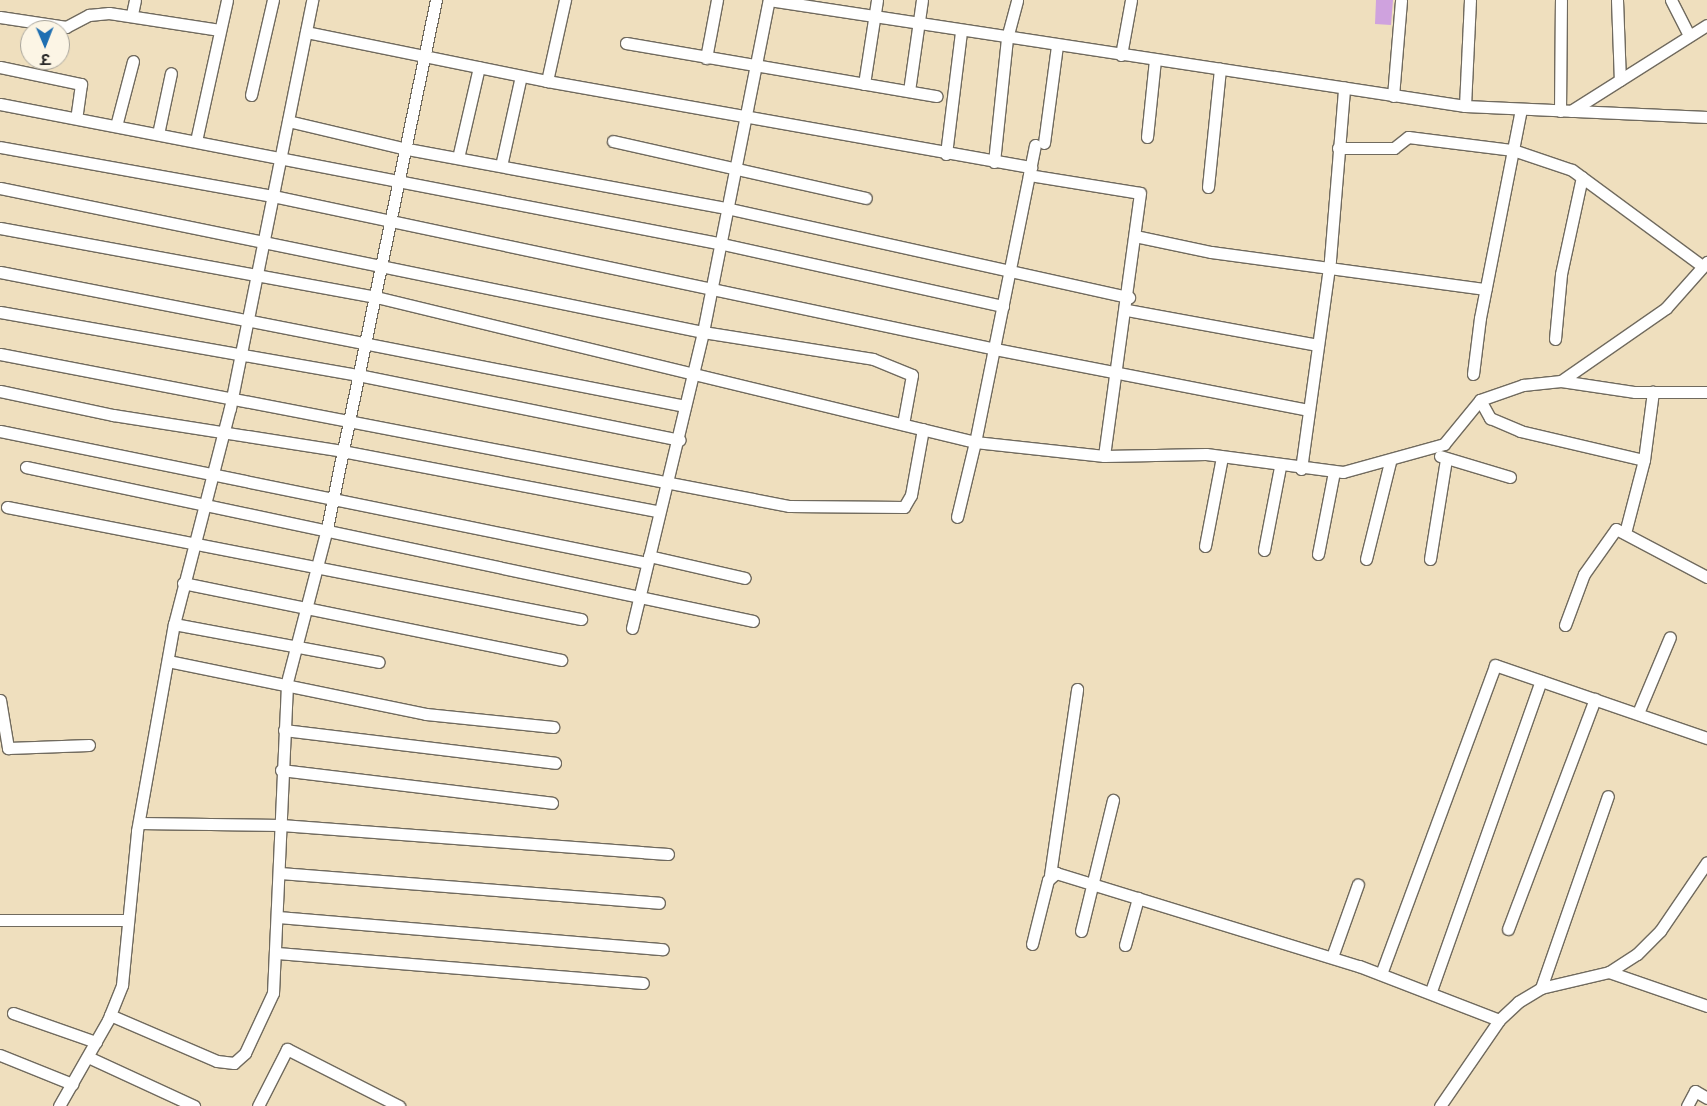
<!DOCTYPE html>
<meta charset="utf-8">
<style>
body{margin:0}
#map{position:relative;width:1707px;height:1106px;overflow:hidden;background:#efdfbe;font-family:"Playpen Sans","Playpen Sans Deva",sans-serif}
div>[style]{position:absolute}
.building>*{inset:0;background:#cfa2de}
.roads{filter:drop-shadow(1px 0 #706a5e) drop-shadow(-1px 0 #706a5e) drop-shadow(0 1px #706a5e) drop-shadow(0 -1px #706a5e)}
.minor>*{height:11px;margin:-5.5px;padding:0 5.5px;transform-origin:5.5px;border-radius:5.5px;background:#fff}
span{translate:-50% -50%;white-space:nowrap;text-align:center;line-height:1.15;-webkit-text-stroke:5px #fcf5e5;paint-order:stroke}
.north{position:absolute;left:20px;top:20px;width:50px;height:50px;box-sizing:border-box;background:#fcf5e5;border:1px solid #a8a49b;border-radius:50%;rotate:179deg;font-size:14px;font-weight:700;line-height:20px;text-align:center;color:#2b2b2b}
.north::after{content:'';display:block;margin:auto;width:18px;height:22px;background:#1f6fb2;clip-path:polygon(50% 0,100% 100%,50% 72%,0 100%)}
</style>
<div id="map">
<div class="building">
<div style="clip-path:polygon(1376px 0,1393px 0,1391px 25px,1375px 24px)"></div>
</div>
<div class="roads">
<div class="minor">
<div style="left:769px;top:0;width:704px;rotate:8.66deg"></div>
<div style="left:1465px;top:106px;width:242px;rotate:2.6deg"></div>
<div style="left:1617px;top:0;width:80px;rotate:87.9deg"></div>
<div style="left:1671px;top:0;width:39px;rotate:63deg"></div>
<div style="left:132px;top:14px;width:14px;rotate:-78deg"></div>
<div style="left:0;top:17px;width:67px;rotate:8.6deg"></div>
<div style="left:66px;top:27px;width:26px;rotate:-28deg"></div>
<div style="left:89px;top:15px;width:20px;rotate:-6deg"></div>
<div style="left:109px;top:13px;width:112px;rotate:8.7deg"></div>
<div style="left:306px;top:32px;width:246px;rotate:11.5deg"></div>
<div style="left:547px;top:81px;width:492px;rotate:10.1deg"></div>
<div style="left:626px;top:43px;width:315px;rotate:9.7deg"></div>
<div style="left:1121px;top:55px;width:56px;rotate:-79.7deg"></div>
<div style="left:706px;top:58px;width:59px;rotate:-79.3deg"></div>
<div style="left:0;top:67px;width:83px;rotate:11.9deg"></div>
<div style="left:81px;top:84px;width:34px;rotate:98deg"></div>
<div style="left:547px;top:81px;width:83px;rotate:-77.5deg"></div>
<div style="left:864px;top:84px;width:85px;rotate:-81.2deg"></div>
<div style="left:909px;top:91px;width:92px;rotate:-81.9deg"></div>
<div style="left:251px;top:95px;width:98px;rotate:-77deg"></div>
<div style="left:1393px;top:96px;width:96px;rotate:-85.2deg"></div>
<div style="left:0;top:104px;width:731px;rotate:10.96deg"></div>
<div style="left:718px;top:243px;width:292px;rotate:12.5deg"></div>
<div style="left:1465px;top:106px;width:106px;rotate:-87.3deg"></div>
<div style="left:1560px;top:111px;width:111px;rotate:-89.5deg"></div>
<div style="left:1571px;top:111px;width:161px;rotate:-32.3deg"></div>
<div style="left:288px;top:121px;width:117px;rotate:13.3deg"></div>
<div style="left:402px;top:148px;width:330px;rotate:10.5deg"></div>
<div style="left:726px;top:208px;width:413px;rotate:12.5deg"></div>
<div style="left:116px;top:126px;width:67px;rotate:-75.3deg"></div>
<div style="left:158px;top:134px;width:62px;rotate:-78deg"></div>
<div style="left:1147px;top:137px;width:78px;rotate:-84.1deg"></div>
<div style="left:196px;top:141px;width:144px;rotate:-77.6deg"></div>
<div style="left:613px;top:141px;width:259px;rotate:12.7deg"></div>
<div style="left:1044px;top:143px;width:98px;rotate:-82.4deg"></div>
<div style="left:1035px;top:145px;width:303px;rotate:101.4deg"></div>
<div style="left:975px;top:442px;width:130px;rotate:6.2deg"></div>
<div style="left:1104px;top:456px;width:102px;rotate:-1.1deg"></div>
<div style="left:1206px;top:454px;width:138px;rotate:7.5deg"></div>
<div style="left:1343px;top:472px;width:105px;rotate:-15.5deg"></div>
<div style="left:1444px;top:444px;width:57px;rotate:-50.7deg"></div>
<div style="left:1480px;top:400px;width:21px;rotate:61deg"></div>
<div style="left:1490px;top:418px;width:33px;rotate:23deg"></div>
<div style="left:1520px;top:431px;width:127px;rotate:13.2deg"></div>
<div style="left:0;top:147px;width:277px;rotate:10.2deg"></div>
<div style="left:273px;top:196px;width:738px;rotate:11.96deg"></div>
<div style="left:995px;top:349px;width:320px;rotate:11deg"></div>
<div style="left:1338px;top:148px;width:56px"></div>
<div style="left:1394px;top:148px;width:18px;rotate:-38deg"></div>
<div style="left:1408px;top:137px;width:106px;rotate:7.1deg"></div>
<div style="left:1513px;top:150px;width:62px;rotate:18.7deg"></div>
<div style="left:1572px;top:170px;width:162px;rotate:36.4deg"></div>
<div style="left:946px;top:154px;width:124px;rotate:-83deg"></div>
<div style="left:458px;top:158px;width:93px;rotate:-77deg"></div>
<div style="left:994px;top:162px;width:125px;rotate:-84deg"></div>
<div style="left:1007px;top:38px;width:39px;rotate:-75deg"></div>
<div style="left:501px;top:166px;width:92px;rotate:-77.5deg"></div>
<div style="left:1029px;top:175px;width:112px;rotate:9.2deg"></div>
<div style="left:1140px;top:193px;width:265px;rotate:97.8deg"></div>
<div style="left:1208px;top:187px;width:119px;rotate:-84.2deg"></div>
<div style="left:0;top:188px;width:718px;rotate:11.58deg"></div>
<div style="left:703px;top:332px;width:172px;rotate:9deg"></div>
<div style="left:873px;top:359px;width:42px;rotate:22.3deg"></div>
<div style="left:912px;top:375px;width:50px;rotate:100.4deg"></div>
<div style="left:0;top:228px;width:378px;rotate:10.4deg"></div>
<div style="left:372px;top:296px;width:620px;rotate:13.61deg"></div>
<div style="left:975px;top:442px;width:77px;rotate:103.5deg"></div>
<div style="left:1135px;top:236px;width:78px;rotate:11.9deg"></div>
<div style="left:1211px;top:252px;width:277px;rotate:7.7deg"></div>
<div style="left:0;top:272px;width:698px;rotate:11.07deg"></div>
<div style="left:1127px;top:310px;width:194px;rotate:10.4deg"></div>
<div style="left:0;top:312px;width:364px;rotate:10deg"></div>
<div style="left:358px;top:375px;width:328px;rotate:11.4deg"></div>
<div style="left:1555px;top:339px;width:65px;rotate:-84.7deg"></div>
<div style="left:1561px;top:274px;width:99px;rotate:-77.8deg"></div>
<div style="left:0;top:354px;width:804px;rotate:10.9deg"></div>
<div style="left:789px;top:506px;width:115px;rotate:0.5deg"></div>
<div style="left:904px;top:507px;width:14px;rotate:-60deg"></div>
<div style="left:911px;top:495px;width:67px;rotate:-79.7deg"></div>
<div style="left:1473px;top:374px;width:56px;rotate:-82.9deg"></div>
<div style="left:1480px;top:318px;width:213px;rotate:-78.9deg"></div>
<div style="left:1561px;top:381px;width:75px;rotate:8.5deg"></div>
<div style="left:1635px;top:392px;width:72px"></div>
<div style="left:0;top:391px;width:116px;rotate:12deg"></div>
<div style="left:113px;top:415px;width:232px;rotate:8.9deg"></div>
<div style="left:342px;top:451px;width:322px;rotate:10.8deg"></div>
<div style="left:1480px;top:400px;width:46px;rotate:-19.2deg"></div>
<div style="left:1523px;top:385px;width:38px;rotate:-6deg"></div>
<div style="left:1561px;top:381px;width:128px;rotate:-34.8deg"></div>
<div style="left:1666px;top:308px;width:62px;rotate:-48.3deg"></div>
<div style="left:0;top:431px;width:660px;rotate:11.53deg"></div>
<div style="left:1440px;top:456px;width:73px;rotate:16.7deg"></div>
<div style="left:26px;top:467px;width:743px;rotate:11.96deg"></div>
<div style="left:1301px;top:469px;width:211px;rotate:-82.1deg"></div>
<div style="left:1330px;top:260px;width:173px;rotate:-85.3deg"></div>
<div style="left:7px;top:507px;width:585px;rotate:11.04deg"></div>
<div style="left:1625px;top:533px;width:75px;rotate:-75.4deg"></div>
<div style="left:1644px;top:460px;width:69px;rotate:-82.5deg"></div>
<div style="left:1205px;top:546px;width:91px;rotate:-79.2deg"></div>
<div style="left:1264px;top:550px;width:85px;rotate:-79.1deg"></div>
<div style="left:1318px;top:554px;width:84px;rotate:-79deg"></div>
<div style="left:649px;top:556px;width:98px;rotate:12.9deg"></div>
<div style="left:1366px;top:559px;width:100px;rotate:-76.1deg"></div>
<div style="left:1430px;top:559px;width:101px;rotate:-80.9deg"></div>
<div style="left:183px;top:583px;width:386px;rotate:11.5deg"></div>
<div style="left:174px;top:624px;width:208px;rotate:10.5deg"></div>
<div style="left:1565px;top:625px;width:54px;rotate:-69.6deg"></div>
<div style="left:1584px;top:574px;width:55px;rotate:-54.6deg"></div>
<div style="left:1616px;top:529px;width:103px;rotate:27.8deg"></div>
<div style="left:632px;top:628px;width:304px;rotate:-76.5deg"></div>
<div style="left:703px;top:332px;width:338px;rotate:-78.8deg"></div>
<div style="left:168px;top:661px;width:263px;rotate:11.6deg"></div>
<div style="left:426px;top:714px;width:128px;rotate:5.8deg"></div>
<div style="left:0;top:700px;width:49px;rotate:80.5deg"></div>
<div style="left:8px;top:748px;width:81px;rotate:-2.1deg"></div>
<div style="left:1638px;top:713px;width:82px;rotate:-67.2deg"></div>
<div style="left:284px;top:730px;width:273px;rotate:6.9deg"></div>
<div style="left:281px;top:770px;width:273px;rotate:6.9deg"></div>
<div style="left:139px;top:823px;width:142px;rotate:0.8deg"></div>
<div style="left:281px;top:825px;width:388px;rotate:4.3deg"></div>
<div style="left:280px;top:873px;width:380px;rotate:4.5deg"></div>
<div style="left:1050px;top:875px;width:188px;rotate:-81.7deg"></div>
<div style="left:278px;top:917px;width:386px;rotate:4.8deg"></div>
<div style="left:0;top:920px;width:128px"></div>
<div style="left:1508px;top:929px;width:246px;rotate:-69.3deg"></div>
<div style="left:1081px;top:931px;width:135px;rotate:-76.3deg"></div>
<div style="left:1032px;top:944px;width:66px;rotate:-76deg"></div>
<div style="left:1048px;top:880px;width:11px;rotate:-41deg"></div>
<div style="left:1056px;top:873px;width:317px;rotate:17.1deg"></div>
<div style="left:1359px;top:966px;width:150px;rotate:21.1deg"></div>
<div style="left:1125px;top:945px;width:49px;rotate:-74.5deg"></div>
<div style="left:277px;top:953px;width:367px;rotate:4.7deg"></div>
<div style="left:1332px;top:957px;width:77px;rotate:-70.4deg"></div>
<div style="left:1609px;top:972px;width:104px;rotate:19.1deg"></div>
<div style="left:1381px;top:974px;width:329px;rotate:-69.7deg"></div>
<div style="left:1495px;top:665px;width:224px;rotate:19deg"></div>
<div style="left:1541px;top:988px;width:203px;rotate:-70.8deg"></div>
<div style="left:1431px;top:991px;width:329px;rotate:-70.5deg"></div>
<div style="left:13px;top:1013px;width:88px;rotate:19.3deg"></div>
<div style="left:110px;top:1015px;width:116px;rotate:23.3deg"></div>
<div style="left:217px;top:1061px;width:17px;rotate:7deg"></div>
<div style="left:234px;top:1063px;width:15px;rotate:-42deg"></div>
<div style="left:245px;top:1053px;width:66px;rotate:-65deg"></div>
<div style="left:273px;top:993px;width:311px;rotate:-87.4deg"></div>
<div style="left:287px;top:682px;width:159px;rotate:-75.4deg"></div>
<div style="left:327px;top:528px;width:539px;rotate:-78.34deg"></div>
<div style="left:0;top:1055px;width:78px;rotate:21.9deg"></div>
<div style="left:88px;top:1057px;width:117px;rotate:24.8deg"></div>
<div style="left:59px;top:1106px;width:99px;rotate:-60.3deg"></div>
<div style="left:108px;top:1020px;width:38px;rotate:-68deg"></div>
<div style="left:122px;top:985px;width:155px;rotate:-84.4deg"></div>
<div style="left:137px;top:831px;width:210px;rotate:-79.9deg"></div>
<div style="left:174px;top:624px;width:223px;rotate:-75.5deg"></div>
<div style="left:230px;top:408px;width:416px;rotate:-78.6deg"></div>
<div style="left:258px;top:1106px;width:64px;rotate:-63deg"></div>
<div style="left:287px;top:1049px;width:126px;rotate:27deg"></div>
<div style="left:1440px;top:1106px;width:104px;rotate:-55.5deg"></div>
<div style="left:1499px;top:1020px;width:26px;rotate:-43deg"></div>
<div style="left:1518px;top:1002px;width:27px;rotate:-31deg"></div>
<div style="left:1541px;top:988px;width:70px;rotate:-13.2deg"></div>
<div style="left:1609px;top:972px;width:33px;rotate:-33deg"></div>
<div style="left:1637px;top:954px;width:33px;rotate:-45deg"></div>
<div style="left:1660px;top:931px;width:83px;rotate:-55.7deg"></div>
<div style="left:1687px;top:1106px;width:17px;rotate:-62deg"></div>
<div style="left:1695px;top:1091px;width:14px;rotate:30deg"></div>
</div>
</div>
<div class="north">उ</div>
</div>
